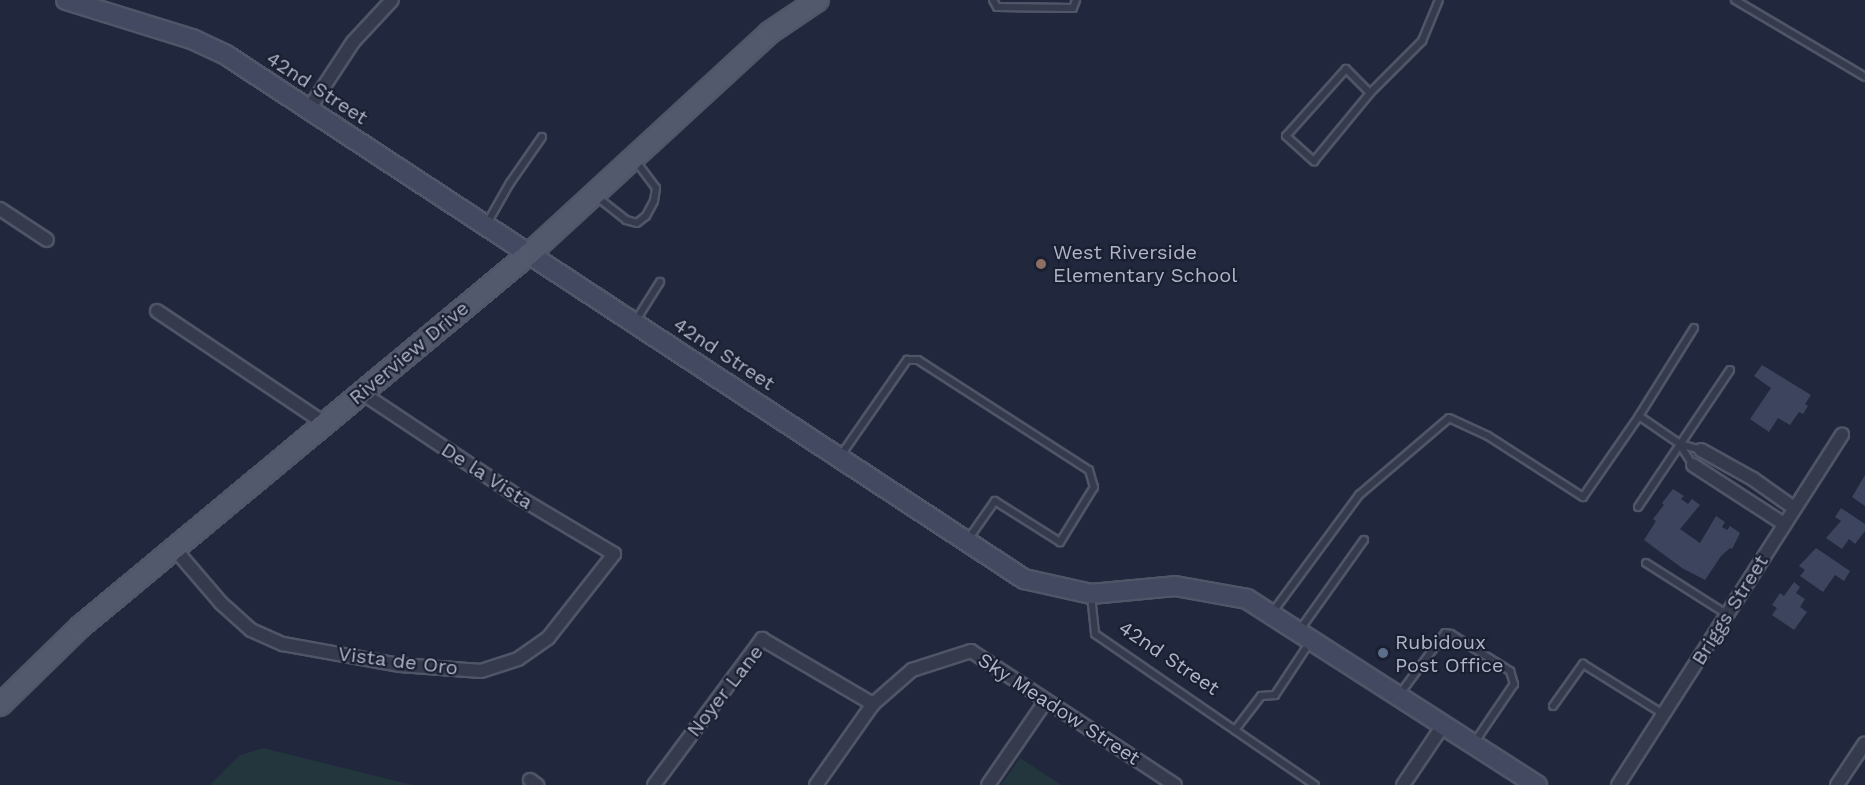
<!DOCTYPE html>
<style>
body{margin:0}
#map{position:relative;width:1865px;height:785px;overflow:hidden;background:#21283d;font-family:"Work Sans",sans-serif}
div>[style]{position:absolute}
.green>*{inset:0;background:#23363e}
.building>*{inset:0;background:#3d445d}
.roads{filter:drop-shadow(2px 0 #505567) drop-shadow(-2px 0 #505567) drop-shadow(0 2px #505567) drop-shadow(0 -2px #505567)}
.lane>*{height:6px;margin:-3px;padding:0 3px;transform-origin:3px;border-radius:3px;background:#353b4d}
.street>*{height:12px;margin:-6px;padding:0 6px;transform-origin:6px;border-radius:6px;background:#353b4d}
.secondary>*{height:18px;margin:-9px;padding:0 9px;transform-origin:9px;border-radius:9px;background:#434960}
.primary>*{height:20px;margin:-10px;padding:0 10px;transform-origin:10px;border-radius:10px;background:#53596d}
.dots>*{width:16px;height:16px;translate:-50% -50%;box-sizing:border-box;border:3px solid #1a2031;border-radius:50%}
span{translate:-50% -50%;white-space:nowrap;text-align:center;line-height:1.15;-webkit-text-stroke:4.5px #1a2031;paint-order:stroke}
.street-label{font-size:20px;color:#b1b5c8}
.poi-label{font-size:20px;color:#b1b5c8}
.left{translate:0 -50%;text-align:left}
</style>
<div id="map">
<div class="green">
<div style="clip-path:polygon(263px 748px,412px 785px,210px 785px,240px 755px)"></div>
<div style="clip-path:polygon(1020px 758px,1061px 785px,1001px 785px)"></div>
</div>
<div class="building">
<div style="clip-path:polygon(1762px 365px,1811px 395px,1805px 404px,1808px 406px,1803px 414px,1799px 412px,1790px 425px,1778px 418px,1769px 432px,1750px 419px,1771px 388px,1754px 376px)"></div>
<div style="clip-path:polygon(1865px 475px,1865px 506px,1852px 497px)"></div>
<div style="clip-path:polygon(1673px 489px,1684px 496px,1681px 499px,1688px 504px,1692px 499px,1700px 505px,1680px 529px,1700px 543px,1716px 516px,1725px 522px,1722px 527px,1727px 530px,1730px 526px,1740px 533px,1732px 549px,1730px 548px,1721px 556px,1705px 580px,1682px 568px,1644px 540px,1656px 521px,1653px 519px,1664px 505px,1662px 503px)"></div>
<div style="clip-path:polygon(1841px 508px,1865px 524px,1865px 531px,1855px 544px,1849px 539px,1842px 549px,1826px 538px,1841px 521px,1835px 517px)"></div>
<div style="clip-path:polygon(1816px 548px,1850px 571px,1844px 581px,1835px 575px,1823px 592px,1800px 576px,1805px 570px,1799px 566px)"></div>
<div style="clip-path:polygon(1794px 582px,1800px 587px,1796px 593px,1805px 599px,1800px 607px,1807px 612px,1794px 630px,1772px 615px,1777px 608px,1772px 605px,1780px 593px,1784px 596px)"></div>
</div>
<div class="roads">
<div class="lane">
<div style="left:993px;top:0;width:8px;rotate:60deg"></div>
<div style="left:997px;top:7px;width:76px;rotate:0.8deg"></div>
<div style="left:1073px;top:8px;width:9px;rotate:-69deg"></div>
<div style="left:1735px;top:0;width:151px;rotate:30.6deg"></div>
<div style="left:1370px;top:93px;width:34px;rotate:-135deg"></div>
<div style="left:1346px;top:69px;width:90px;rotate:131.8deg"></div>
<div style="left:1286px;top:136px;width:38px;rotate:42deg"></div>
<div style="left:1314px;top:161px;width:88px;rotate:-50.5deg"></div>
<div style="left:1370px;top:93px;width:74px;rotate:-45deg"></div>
<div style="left:1422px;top:41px;width:44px;rotate:-67.5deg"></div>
<div style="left:597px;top:197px;width:37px;rotate:38deg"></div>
<div style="left:626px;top:220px;width:11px;rotate:15deg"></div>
<div style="left:637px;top:223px;width:11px;rotate:-38deg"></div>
<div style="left:646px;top:216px;width:17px;rotate:-62deg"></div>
<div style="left:654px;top:201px;width:13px;rotate:-81deg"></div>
<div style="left:656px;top:188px;width:35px;rotate:-127deg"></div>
<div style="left:486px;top:225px;width:48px;rotate:-60.3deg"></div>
<div style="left:510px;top:183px;width:56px;rotate:-55.2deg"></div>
<div style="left:636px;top:320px;width:45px;rotate:-57.7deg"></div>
<div style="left:1694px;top:328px;width:104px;rotate:122deg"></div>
<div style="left:1639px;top:416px;width:50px;rotate:34.3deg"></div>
<div style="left:1680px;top:444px;width:22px;rotate:16deg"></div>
<div style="left:1680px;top:445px;width:24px;rotate:57deg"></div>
<div style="left:841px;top:455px;width:116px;rotate:-55.2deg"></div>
<div style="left:907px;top:360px;width:11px"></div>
<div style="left:918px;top:360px;width:203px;rotate:32.8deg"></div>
<div style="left:1089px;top:470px;width:18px;rotate:74deg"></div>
<div style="left:1094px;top:487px;width:65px;rotate:121.7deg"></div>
<div style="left:1060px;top:542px;width:77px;rotate:-147.8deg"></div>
<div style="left:995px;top:501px;width:45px;rotate:125.1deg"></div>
<div style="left:1638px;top:507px;width:165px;rotate:-56.1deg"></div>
<div style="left:1646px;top:563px;width:97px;rotate:32.4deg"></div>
<div style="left:1091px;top:595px;width:39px;rotate:84deg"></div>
<div style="left:1095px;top:634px;width:267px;rotate:34.5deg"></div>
<div style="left:1272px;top:613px;width:147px;rotate:-53.6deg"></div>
<div style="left:1359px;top:495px;width:118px;rotate:-40.5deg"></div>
<div style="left:1449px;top:418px;width:43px;rotate:24.8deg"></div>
<div style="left:1488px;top:436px;width:113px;rotate:32.7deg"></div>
<div style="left:1583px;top:497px;width:98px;rotate:-55.3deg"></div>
<div style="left:1299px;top:631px;width:112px;rotate:-54.5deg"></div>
<div style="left:1399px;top:695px;width:77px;rotate:-53.4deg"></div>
<div style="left:1445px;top:633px;width:6px;rotate:9deg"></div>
<div style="left:1451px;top:634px;width:70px;rotate:32.1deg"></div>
<div style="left:1510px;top:671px;width:14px;rotate:73deg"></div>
<div style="left:1514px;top:684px;width:71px;rotate:124.1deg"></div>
<div style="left:1553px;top:706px;width:52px;rotate:-54.5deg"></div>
<div style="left:1583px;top:664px;width:94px;rotate:32deg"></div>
<div style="left:1235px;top:730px;width:43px;rotate:-52.6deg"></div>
<div style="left:1261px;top:696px;width:14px;rotate:-4deg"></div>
<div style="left:1275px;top:695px;width:64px;rotate:-56.6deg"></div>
</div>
<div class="street">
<div style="left:309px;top:109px;width:80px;rotate:-56.7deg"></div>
<div style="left:353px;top:42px;width:57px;rotate:-47.1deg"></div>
<div style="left:0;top:209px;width:56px;rotate:33.4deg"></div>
<div style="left:157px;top:311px;width:201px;rotate:33.8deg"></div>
<div style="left:1701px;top:450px;width:60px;rotate:29.1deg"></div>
<div style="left:1753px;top:479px;width:50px;rotate:35.3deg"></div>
<div style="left:1693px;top:465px;width:108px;rotate:33deg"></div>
<div style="left:173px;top:547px;width:74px;rotate:49.4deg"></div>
<div style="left:221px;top:603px;width:40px;rotate:42deg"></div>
<div style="left:251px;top:630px;width:35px;rotate:24deg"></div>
<div style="left:283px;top:644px;width:119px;rotate:10.2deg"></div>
<div style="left:400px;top:665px;width:81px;rotate:4.2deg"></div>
<div style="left:481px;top:671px;width:39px;rotate:-18deg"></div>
<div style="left:518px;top:659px;width:37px;rotate:-35deg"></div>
<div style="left:548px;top:638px;width:107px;rotate:-51.8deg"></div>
<div style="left:614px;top:554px;width:109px;rotate:-149.2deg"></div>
<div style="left:520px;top:498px;width:190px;rotate:-146.4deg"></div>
<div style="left:530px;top:780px;width:9px;rotate:36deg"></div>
<div style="left:654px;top:785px;width:182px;rotate:-53.5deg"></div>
<div style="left:762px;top:639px;width:129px;rotate:30.4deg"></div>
<div style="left:816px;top:785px;width:99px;rotate:-54.9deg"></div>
<div style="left:873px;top:704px;width:52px;rotate:-41.1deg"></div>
<div style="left:912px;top:670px;width:62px;rotate:-17.9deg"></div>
<div style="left:971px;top:651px;width:244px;rotate:33.3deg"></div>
<div style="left:988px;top:785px;width:101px;rotate:-55.5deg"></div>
<div style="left:1403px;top:785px;width:73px;rotate:-56.1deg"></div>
<div style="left:1618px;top:785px;width:416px;rotate:-57.4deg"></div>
<div style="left:1837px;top:785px;width:50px;rotate:-56.3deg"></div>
</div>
<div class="secondary">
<div style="left:66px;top:0;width:132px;rotate:17.2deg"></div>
<div style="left:192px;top:39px;width:38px;rotate:25deg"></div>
<div style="left:226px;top:55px;width:955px;rotate:33.29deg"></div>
<div style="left:1024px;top:579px;width:69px;rotate:12.6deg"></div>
<div style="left:1091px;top:594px;width:84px;rotate:-5.4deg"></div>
<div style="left:1175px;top:586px;width:73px;rotate:10.2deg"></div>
<div style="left:1247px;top:599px;width:345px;rotate:32.7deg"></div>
</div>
<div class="primary">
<div style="left:0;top:705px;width:112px;rotate:-44.3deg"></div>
<div style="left:80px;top:627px;width:584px;rotate:-39.72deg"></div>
<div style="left:529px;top:254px;width:326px;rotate:-42.6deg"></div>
<div style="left:769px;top:33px;width:59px;rotate:-34deg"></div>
</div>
</div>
<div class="dots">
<div style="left:1041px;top:264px;background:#8d6e63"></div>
<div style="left:1383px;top:653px;background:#5c6f8a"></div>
</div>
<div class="street-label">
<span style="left:317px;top:88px;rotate:33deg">42nd Street</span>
<span style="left:409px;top:353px;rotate:-40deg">Riverview Drive</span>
<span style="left:724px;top:354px;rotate:33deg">42nd Street</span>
<span style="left:487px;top:476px;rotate:33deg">De la Vista</span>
<span style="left:1730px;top:610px;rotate:-58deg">Briggs Street</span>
<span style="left:1169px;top:658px;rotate:34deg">42nd Street</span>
<span style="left:398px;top:661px;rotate:7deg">Vista de Oro</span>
<span style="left:725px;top:691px;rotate:-52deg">Noyer Lane</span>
<span style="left:1059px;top:709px;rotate:33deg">Sky Meadow Street</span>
</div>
<div class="poi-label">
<span class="left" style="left:1053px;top:264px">West Riverside<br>Elementary School</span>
<span class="left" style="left:1395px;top:654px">Rubidoux<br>Post Office</span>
</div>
</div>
